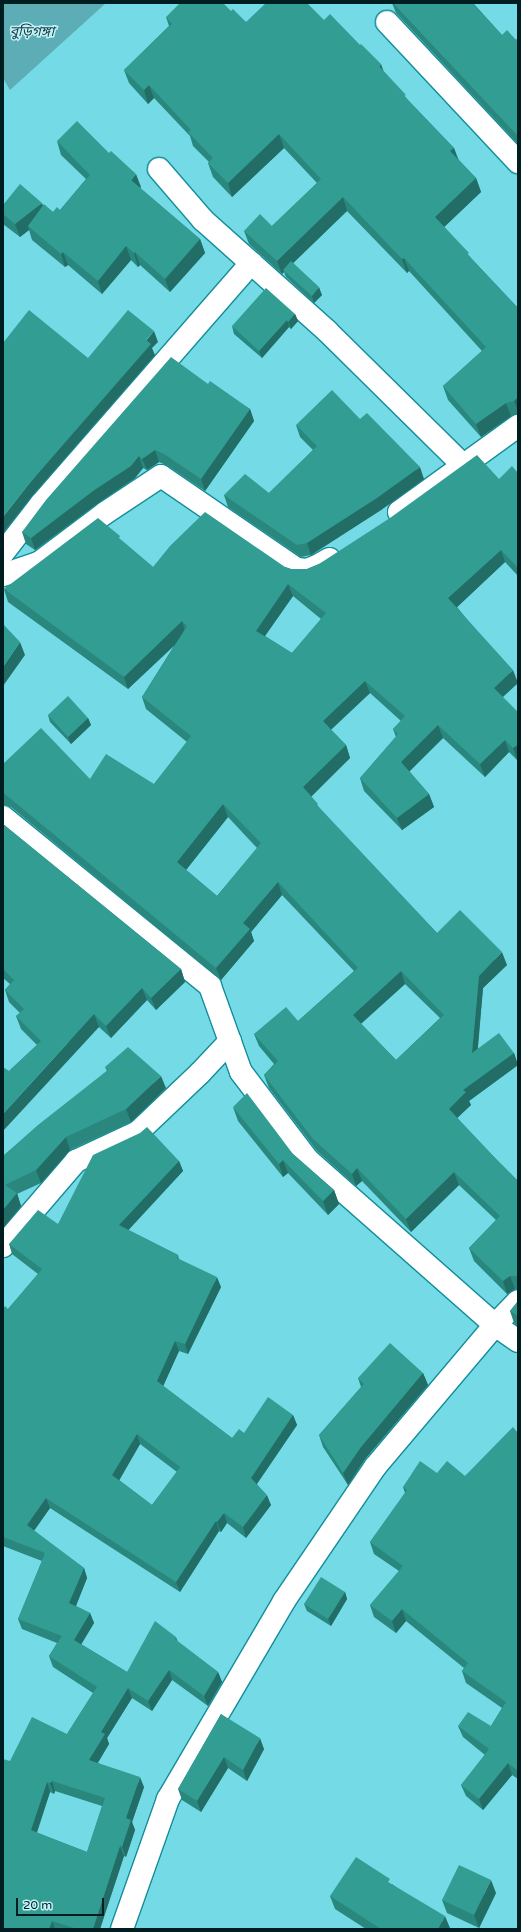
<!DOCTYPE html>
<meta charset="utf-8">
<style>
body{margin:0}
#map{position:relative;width:521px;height:1932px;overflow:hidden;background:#73dae6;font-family:"Varela Round","Noto Sans Bengali",sans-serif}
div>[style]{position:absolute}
.water>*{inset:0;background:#5cadb6}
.roads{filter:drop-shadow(1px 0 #148d99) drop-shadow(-1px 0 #148d99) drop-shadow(0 1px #148d99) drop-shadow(0 -1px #148d99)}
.street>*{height:22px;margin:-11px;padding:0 11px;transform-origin:11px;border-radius:11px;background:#fff}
.wall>*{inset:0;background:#2a877e}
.shaded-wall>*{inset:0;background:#226e67}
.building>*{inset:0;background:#319d93}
span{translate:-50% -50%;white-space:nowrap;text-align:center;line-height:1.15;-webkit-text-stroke:3px #c3f2f8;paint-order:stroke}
.water-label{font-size:14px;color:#163d42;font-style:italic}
.frame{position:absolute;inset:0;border:4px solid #001d21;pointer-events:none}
.scale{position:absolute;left:16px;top:1898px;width:88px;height:18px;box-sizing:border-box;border:2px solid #001d21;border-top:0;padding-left:5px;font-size:12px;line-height:14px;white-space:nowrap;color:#001d21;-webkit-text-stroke:3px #c3f2f8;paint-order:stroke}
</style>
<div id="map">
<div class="water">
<div style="clip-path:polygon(3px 3px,106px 3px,10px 90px,3px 78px)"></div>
</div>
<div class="roads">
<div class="street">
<div style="left:387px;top:22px;width:192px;rotate:46.9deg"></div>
<div style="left:159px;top:169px;width:67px;rotate:49.2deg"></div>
<div style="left:203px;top:220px;width:166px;rotate:41.8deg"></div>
<div style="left:327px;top:331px;width:191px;rotate:44.6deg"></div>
<div style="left:399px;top:512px;width:147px;rotate:-35.9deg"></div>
<div style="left:3px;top:553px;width:62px;rotate:-52.2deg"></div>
<div style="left:41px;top:504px;width:320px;rotate:-48.9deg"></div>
<div style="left:3px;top:575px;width:39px;rotate:-19deg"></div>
<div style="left:40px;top:562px;width:81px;rotate:-37deg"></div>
<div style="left:105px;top:513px;width:67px;rotate:-33.5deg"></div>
<div style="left:161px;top:476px;width:165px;rotate:34.4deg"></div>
<div style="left:297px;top:569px;width:10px;rotate:6deg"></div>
<div style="left:307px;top:570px;width:11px;rotate:-22deg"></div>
<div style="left:317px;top:566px;width:14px;rotate:-30deg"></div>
<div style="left:3px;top:817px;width:267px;rotate:39.2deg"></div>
<div style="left:210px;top:986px;width:91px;rotate:70.2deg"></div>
<div style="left:241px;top:1072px;width:111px;rotate:52.7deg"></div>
<div style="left:308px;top:1160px;width:249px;rotate:41.4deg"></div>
<div style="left:495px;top:1325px;width:28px;rotate:35deg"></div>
<div style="left:3px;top:1246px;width:112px;rotate:-49.3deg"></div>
<div style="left:76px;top:1161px;width:68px;rotate:-25.1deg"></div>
<div style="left:138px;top:1132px;width:86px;rotate:-43.6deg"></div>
<div style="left:200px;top:1073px;width:44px;rotate:-46.8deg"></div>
<div style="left:122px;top:1929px;width:138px;rotate:-70.5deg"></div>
<div style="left:168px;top:1799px;width:229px;rotate:-59.6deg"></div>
<div style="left:284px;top:1601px;width:162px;rotate:-55.8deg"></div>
<div style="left:375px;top:1467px;width:186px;rotate:-49.8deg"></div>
<div style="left:495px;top:1325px;width:33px;rotate:-46deg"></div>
</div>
</div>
<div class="wall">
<div style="clip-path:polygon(392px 3px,473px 3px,474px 4px,502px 35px,516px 40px,518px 38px,518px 144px,396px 13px)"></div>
<div style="clip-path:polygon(231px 11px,246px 22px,324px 20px,383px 71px,408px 100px,454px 148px,457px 158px,476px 178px,481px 192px,444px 227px,471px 258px,518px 308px,518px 414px,511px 416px,481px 437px,448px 400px,443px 386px,482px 351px,409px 271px,407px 273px,347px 211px,293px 263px,322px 295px,314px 303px,286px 277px,284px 272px,282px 274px,249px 244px,244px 231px,272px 226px,317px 183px,284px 148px,232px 197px,213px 177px,208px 163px,209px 162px,193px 146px,190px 136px,154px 98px,148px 104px,129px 83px,124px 70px,169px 26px,166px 17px)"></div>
<div style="clip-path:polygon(57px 141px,141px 187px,140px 188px,200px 239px,205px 253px,170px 292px,140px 265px,138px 267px,131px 260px,102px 294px,68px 265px,65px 267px,32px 240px,29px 230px,20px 237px,3px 224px,3px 205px,43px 205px,53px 212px,60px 210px,86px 179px,61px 155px)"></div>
<div style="clip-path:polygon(295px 314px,298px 321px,291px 329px,289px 327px,262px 358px,234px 334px,232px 326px)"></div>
<div style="clip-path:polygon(208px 384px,250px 409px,254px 421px,205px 491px,168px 466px,159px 462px,147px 470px,143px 468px,135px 478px,98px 503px,35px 550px,26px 544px,22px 532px)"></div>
<div style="clip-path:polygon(360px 419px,424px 479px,381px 510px,311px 555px,301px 557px,228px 507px,224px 495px,269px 493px,313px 450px,300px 437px,296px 425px)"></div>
<div style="clip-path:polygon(evenodd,518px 473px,518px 576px,505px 562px,457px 607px,518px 683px,503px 697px,518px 761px,509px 752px,485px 777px,443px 738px,409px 771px,429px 794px,434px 807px,402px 830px,364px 791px,360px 778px,396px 737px,393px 729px,401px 721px,370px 693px,331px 730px,346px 745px,350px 758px,311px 796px,320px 809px,437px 933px,507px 965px,483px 988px,478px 1048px,514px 1053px,518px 1065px,469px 1101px,471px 1105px,457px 1118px,496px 1159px,518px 1181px,518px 1289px,515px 1289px,507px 1294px,474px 1261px,469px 1248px,496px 1220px,459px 1185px,411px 1232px,362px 1181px,356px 1186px,317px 1151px,269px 1088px,264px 1075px,274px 1064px,259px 1046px,254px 1034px,298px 1021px,354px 971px,282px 895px,251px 932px,254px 941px,221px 980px,11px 807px,5px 805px,3px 805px,3px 764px,90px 779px,154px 784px,187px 742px,146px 709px,142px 697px,174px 646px,128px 689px,8px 602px,4px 589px,122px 541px,153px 567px,285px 567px,291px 569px,307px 569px,319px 564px,499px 479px,518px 473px,293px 596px,321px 619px,292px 653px,265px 636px,293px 596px,518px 473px,228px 817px,257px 848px,217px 896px,186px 870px,228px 817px,518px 473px,405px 984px,440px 1018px,396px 1060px,361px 1024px,405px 984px)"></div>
<div style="clip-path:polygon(48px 715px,88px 718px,91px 725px,71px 744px,50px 722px)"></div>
<div style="clip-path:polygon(3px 824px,181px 969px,185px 982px,156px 1010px,147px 1000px,111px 1038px,99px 1027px,9px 1071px,37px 1045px,21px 1029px,16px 1016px,20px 1013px,9px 1002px,5px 990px,10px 984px,3px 978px)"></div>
<div style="clip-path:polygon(105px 1067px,166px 1088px,131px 1122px,70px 1150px,41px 1183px,17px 1194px,21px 1206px,3px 1228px,3px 1156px,107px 1071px)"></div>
<div style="clip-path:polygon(233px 1107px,293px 1154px,334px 1190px,339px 1204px,328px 1215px,288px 1173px,283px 1177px,238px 1121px)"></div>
<div style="clip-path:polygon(evenodd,179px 1161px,183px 1171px,128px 1230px,178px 1255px,179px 1259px,221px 1287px,188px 1354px,179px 1351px,163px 1386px,232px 1438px,293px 1415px,297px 1425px,257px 1484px,271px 1505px,246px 1538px,227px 1523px,221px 1532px,219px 1531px,180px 1592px,50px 1508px,34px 1531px,84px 1568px,87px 1578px,76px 1606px,90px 1613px,94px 1623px,81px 1644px,127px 1672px,176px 1637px,178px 1642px,218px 1672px,222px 1682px,208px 1706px,172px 1680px,152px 1711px,132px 1698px,107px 1738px,109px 1744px,98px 1763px,144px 1787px,132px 1822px,135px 1830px,126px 1857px,124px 1856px,100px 1929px,3px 1929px,10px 1761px,67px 1734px,93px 1693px,53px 1667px,49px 1656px,57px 1643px,22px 1629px,18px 1619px,42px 1561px,3px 1546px,3px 1309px,8px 1309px,38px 1274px,12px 1254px,9px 1244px,58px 1224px,179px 1161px,140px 1444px,177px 1472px,152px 1505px,119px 1480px,140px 1444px,179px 1161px,55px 1791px,102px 1806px,87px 1852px,37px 1833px,50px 1792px,54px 1794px,55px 1791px)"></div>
<div style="clip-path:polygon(518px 1301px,518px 1326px,514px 1323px,510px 1311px)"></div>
<div style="clip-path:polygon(423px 1373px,428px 1385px,365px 1459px,348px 1485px,323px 1447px,319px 1435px,361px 1387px,358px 1378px)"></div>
<div style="clip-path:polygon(518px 1433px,518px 1779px,512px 1775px,483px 1810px,466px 1796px,461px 1785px,485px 1755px,463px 1737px,458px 1726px,491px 1726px,502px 1708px,466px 1683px,462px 1671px,464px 1668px,406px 1621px,396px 1633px,374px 1617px,370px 1605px,399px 1571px,374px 1554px,370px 1542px,405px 1493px,403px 1487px,437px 1473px,465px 1476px)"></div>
<div style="clip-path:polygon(345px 1592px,347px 1599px,331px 1626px,307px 1611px,304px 1604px)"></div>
<div style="clip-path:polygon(221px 1714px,264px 1749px,247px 1781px,228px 1768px,201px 1812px,182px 1800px,178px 1789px)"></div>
<div style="clip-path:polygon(392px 1884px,450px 1928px,449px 1929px,366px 1929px,335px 1909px,330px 1896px)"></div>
<div style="clip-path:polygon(496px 1893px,479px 1928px,447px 1913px,442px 1900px)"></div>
</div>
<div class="shaded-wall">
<div style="clip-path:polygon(381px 64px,386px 78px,379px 66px)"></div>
<div style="clip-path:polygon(149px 85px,154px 98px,148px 104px,144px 90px)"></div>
<div style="clip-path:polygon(279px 134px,284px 148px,232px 197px,228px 183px)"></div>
<div style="clip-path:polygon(454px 148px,459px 161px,450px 151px)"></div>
<div style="clip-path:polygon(136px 174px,141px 187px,136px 193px,131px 180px)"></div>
<div style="clip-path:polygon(476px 178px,481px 192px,440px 231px,435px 217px)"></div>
<div style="clip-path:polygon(343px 197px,347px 211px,285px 271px,283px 270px,284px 272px,282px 274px,277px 261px)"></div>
<div style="clip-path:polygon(42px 203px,47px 216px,28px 226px,29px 230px,20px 237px,15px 224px)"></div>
<div style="clip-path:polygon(200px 239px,205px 253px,170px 292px,165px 279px)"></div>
<div style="clip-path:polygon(126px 246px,131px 260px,102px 294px,98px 281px)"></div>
<div style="clip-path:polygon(63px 252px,68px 265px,65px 267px,61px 254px)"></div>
<div style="clip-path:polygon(135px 252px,140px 265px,138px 267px,134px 253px)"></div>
<div style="clip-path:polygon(404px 258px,409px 271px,407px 273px,402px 259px)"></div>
<div style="clip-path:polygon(319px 287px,322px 295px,314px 303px,312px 296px)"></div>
<div style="clip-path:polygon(295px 314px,298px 321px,291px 329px,288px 322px)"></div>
<div style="clip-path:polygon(287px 320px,289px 327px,262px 358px,259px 351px)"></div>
<div style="clip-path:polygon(154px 331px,158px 342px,152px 348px,155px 355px,32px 496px,3px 533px,3px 517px,28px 485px)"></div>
<div style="clip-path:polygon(518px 397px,518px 411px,514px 401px)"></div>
<div style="clip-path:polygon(506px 403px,511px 416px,481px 437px,476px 424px)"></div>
<div style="clip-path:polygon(250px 409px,254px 421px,205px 491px,201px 479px)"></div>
<div style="clip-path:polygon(155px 450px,159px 462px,147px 470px,142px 459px)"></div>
<div style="clip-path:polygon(139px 456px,143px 468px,135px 478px,98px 503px,35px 550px,31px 538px)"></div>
<div style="clip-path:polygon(420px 467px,424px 479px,381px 510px,311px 555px,307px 543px)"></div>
<div style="clip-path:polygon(501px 550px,505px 562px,453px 611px,448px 598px)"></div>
<div style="clip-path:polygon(288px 584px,293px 596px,260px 643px,256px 631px)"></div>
<div style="clip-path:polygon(182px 621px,186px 634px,128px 689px,124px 677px)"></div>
<div style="clip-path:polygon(20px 642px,25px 655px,3px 686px,3px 667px)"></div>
<div style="clip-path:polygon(513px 670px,518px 683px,499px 700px,494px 688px)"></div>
<div style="clip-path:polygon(365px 681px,370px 693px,327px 733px,323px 721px)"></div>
<div style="clip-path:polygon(88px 718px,91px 725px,71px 744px,68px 737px)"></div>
<div style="clip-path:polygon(438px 725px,443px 738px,406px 775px,401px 762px)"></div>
<div style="clip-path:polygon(505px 740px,509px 752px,485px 777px,480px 764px)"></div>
<div style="clip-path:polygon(518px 744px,518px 761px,513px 748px)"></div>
<div style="clip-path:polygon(346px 745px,350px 758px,308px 800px,303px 787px)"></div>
<div style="clip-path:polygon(429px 794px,434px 807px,402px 830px,397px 818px)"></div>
<div style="clip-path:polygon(223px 804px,228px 817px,182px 875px,177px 862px)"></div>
<div style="clip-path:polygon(278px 882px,282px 895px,251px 932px,254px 941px,221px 980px,216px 968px,243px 923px)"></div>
<div style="clip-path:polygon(502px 952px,507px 965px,483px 988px,476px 1065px,472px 1053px,479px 976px)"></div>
<div style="clip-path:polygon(181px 969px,185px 982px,156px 1010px,151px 998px)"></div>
<div style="clip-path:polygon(401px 971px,405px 984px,357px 1027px,353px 1015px)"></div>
<div style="clip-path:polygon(142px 988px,147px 1000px,111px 1038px,106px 1026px)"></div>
<div style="clip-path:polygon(94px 1014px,99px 1027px,3px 1131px,3px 1114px)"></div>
<div style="clip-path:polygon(514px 1053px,518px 1065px,469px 1101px,471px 1105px,453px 1122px,449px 1109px,463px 1090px)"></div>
<div style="clip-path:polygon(161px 1076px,166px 1088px,131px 1122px,126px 1109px)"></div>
<div style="clip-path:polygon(66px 1137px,70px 1150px,41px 1183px,36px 1170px)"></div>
<div style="clip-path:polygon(283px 1160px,288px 1173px,283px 1177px,279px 1164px)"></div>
<div style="clip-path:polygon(179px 1161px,183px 1171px,123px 1236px,119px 1225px)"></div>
<div style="clip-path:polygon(357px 1168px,362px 1181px,356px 1186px,352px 1174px)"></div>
<div style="clip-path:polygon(454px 1172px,459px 1185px,411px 1232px,406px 1219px)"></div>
<div style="clip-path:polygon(334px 1190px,339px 1204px,328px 1215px,323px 1201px)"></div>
<div style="clip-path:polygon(17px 1193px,21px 1206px,3px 1228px,3px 1210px)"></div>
<div style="clip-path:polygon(510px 1276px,515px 1289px,507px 1294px,503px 1281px)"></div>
<div style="clip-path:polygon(217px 1277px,221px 1287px,188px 1354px,185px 1344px)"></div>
<div style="clip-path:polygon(175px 1341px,179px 1351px,161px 1391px,157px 1381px)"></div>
<div style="clip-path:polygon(423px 1373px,428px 1385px,365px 1459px,348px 1485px,343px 1473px,361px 1447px)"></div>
<div style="clip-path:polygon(293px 1415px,297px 1425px,254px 1488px,251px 1478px)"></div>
<div style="clip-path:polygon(137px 1434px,140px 1444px,116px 1486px,112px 1475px)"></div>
<div style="clip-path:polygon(267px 1495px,271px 1505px,246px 1538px,243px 1527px)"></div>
<div style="clip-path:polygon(46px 1498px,50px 1508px,30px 1536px,27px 1525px)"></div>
<div style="clip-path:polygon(224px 1513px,227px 1523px,221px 1532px,217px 1522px)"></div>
<div style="clip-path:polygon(216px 1521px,219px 1531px,180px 1592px,176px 1582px)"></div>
<div style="clip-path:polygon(84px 1568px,87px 1578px,73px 1613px,69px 1603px)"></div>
<div style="clip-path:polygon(345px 1592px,347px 1599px,331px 1626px,328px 1619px)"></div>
<div style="clip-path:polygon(402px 1609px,406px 1621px,396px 1633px,392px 1621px)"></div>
<div style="clip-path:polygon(90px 1613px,94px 1623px,78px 1650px,74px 1640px)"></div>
<div style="clip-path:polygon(169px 1670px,172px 1680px,152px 1711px,148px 1701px)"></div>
<div style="clip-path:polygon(218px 1672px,222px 1682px,208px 1706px,204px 1696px)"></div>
<div style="clip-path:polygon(128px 1688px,132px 1698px,107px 1738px,109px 1744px,93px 1770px,89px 1760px,101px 1732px)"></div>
<div style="clip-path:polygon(260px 1738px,264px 1749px,247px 1781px,243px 1770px)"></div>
<div style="clip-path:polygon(224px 1757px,228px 1768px,201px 1812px,197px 1801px)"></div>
<div style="clip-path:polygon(508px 1763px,512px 1775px,483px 1810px,479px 1799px)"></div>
<div style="clip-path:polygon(140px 1777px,144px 1787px,132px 1822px,135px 1830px,126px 1857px,122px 1847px,126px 1818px)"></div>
<div style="clip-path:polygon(52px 1781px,55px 1791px,54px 1794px,50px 1783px)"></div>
<div style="clip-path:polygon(47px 1782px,50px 1792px,34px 1840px,31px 1830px)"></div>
<div style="clip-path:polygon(120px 1846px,124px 1856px,100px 1929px,93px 1929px)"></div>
<div style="clip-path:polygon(491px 1880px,496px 1893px,479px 1928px,474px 1915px)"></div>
<div style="clip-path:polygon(445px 1916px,450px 1928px,449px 1929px,438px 1929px)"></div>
<div style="clip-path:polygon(52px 1921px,55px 1929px,49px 1929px)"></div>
</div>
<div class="building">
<div style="clip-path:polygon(180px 3px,223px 3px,231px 11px,233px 9px,246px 22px,266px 3px,307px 3px,324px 20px,330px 14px,360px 45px,361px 44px,381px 64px,379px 66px,406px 95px,404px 96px,454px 148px,450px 151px,476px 178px,435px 217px,469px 253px,467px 254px,518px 308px,518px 397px,514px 401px,506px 403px,476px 424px,443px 386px,486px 347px,404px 258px,402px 259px,343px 197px,277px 261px,244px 231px,260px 214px,272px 226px,321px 179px,279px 134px,228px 183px,208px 163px,213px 158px,188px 132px,191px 130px,149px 85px,144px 90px,124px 70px,172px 24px,166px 17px)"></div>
<div style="clip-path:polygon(393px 3px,472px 3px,502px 35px,507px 30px,516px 40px,518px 38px,518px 136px)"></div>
<div style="clip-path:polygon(77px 121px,109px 153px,111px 151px,136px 174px,131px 180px,200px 239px,165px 279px,135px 252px,134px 253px,126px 246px,98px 281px,63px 252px,61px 254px,28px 226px,44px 204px,53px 212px,57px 207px,60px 210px,90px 175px,57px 141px)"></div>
<div style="clip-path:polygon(20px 184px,42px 203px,15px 224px,3px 214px,3px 205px)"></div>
<div style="clip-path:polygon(291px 261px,319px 287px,312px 296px,283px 270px)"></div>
<div style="clip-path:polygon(266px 288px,295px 314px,288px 322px,287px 320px,259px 351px,232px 326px)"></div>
<div style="clip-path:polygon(29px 310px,88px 358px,128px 310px,154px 331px,146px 340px,151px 344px,28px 485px,3px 517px,3px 343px)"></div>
<div style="clip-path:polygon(171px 357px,208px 384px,210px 381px,250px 409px,201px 479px,164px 454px,155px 450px,142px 459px,139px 456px,131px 466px,93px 491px,31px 538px,22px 532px,46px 500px)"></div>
<div style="clip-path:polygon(332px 390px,360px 419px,367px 413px,420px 467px,377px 498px,307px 543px,297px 545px,224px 495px,245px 474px,269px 493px,317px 446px,296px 425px)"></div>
<div style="clip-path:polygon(evenodd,477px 455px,499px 479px,512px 466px,518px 473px,518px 568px,501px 550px,448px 598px,513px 670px,494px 688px,518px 712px,518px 744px,513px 748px,505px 740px,480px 764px,438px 725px,401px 762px,429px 794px,397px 818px,360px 778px,398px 734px,393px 729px,405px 716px,365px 681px,323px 721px,346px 745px,303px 787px,318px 804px,317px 805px,437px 933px,460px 910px,502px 952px,479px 976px,472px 1053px,499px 1033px,514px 1053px,463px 1090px,466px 1092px,449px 1109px,496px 1159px,518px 1181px,518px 1277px,517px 1276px,510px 1276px,503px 1281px,469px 1248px,500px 1216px,454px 1172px,406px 1219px,357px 1168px,352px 1174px,313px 1139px,264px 1075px,278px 1061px,254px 1034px,286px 1007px,298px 1021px,358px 968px,278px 882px,243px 923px,250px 929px,216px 968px,6px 795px,3px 793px,3px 764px,41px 728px,90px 779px,106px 754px,154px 784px,191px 736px,142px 697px,187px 626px,182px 621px,124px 677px,4px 589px,98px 518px,120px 536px,119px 538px,153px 567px,170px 546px,205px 512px,285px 567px,291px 569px,307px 569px,319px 564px,390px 518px,477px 455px,288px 584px,326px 613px,292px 653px,256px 631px,288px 584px,477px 455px,223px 804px,261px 843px,217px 896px,177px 862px,223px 804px,477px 455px,401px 971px,444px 1015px,396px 1060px,353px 1015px,401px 971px)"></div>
<div style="clip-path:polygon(3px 624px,20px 642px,3px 667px)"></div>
<div style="clip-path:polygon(68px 696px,88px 718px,68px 737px,48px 715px)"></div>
<div style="clip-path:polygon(3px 824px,181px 969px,151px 998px,142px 988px,106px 1026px,94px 1014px,3px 1114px,3px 1067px,9px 1071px,41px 1041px,16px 1016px,24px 1009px,5px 990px,14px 980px,3px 969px)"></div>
<div style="clip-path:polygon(128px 1047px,161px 1076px,126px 1109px,66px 1137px,36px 1170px,5px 1185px,17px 1193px,3px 1210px,3px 1156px,38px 1125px,108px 1070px,105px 1067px)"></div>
<div style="clip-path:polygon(247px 1093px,293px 1154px,334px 1190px,323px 1201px,283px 1160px,279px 1164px,233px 1107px)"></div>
<div style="clip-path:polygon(evenodd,147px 1127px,179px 1161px,119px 1225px,178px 1255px,177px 1258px,217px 1277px,185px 1344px,175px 1341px,157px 1381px,232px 1438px,239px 1429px,244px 1433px,268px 1397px,293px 1415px,251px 1478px,267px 1495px,243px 1527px,224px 1513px,217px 1522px,216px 1521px,176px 1582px,46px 1498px,27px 1525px,84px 1568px,69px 1603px,90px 1613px,74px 1640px,127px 1672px,155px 1621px,176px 1637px,175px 1639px,218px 1672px,204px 1696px,169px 1670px,148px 1701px,128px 1688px,101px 1732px,105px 1734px,89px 1760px,140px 1777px,126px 1818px,131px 1820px,122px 1847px,120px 1846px,93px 1929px,77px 1929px,52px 1921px,49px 1929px,3px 1929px,3px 1759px,10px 1761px,32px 1717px,67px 1734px,97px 1687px,49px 1656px,62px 1636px,18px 1619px,45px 1553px,3px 1537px,3px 1309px,5px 1306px,8px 1309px,42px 1269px,9px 1244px,38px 1210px,58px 1224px,93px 1155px,140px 1133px,147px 1127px,137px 1434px,180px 1467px,152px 1505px,112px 1475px,137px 1434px,147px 1127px,52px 1781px,105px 1798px,87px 1852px,31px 1830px,47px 1782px,50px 1783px,52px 1781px)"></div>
<div style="clip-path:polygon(518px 1301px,518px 1316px,510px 1311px)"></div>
<div style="clip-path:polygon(390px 1343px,423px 1373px,361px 1447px,343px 1473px,319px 1435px,364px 1384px,358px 1378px)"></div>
<div style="clip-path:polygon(513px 1427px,518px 1433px,518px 1740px,517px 1742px,518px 1743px,518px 1771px,508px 1763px,479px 1799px,461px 1785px,489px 1749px,458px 1726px,468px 1712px,491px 1726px,506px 1702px,462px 1671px,468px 1663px,402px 1609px,392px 1621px,370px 1605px,403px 1566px,370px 1542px,407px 1490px,403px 1487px,420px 1461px,437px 1473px,447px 1461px,465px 1476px)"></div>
<div style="clip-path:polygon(321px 1577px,345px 1592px,328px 1619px,304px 1604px)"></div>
<div style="clip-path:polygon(221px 1714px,260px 1738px,243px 1770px,224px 1757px,197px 1801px,178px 1789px)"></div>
<div style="clip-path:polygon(356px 1857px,390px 1879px,388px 1882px,445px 1916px,438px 1929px,381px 1929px,330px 1896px)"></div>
<div style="clip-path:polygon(459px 1865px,491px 1880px,474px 1915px,442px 1900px)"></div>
</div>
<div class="water-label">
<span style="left:32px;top:32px">বুড়িগঙ্গা</span>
</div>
<div class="frame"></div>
<div class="scale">20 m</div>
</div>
